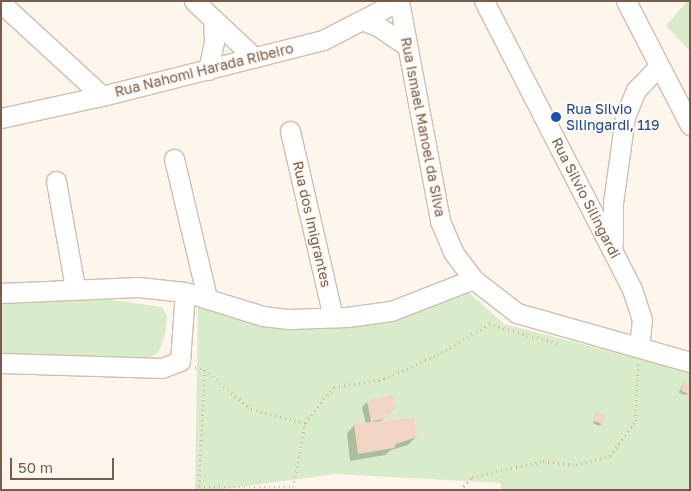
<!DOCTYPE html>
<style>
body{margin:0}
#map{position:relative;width:691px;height:491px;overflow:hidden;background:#fdf6ec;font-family:"Golos Text",sans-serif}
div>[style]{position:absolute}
.green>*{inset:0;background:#d8ecc9}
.shadow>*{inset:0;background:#0003}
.building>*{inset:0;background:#f3d5c3}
.path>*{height:2.5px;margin-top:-1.25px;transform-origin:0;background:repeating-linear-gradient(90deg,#d9b8a5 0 1px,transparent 0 5px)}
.roads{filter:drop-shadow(1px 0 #d1beb0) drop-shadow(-1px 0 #d1beb0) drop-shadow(0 1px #d1beb0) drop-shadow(0 -1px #d1beb0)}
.minor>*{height:19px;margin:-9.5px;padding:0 9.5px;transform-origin:9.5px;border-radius:9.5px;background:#fff}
.dots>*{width:14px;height:14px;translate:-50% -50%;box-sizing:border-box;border:2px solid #fffaf3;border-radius:50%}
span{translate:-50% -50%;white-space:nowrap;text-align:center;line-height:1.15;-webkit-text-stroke:4px #fffaf3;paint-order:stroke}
.street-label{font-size:14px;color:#7a5c4d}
.transit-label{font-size:14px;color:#164399}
.left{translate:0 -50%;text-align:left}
.frame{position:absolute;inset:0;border:2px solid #7a5c4d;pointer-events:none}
.scale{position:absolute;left:10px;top:458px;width:104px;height:22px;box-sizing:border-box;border:2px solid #7a5c4d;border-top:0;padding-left:6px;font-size:15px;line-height:18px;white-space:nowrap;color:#7a5c4d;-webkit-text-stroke:4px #fffaf3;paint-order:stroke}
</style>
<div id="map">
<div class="green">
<div style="clip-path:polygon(687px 1px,690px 1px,690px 51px,666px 26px)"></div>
<div style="clip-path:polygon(467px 291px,504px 324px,690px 372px,690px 490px,501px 490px,501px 483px,335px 474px,218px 490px,195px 490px,198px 306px,286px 330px,389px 322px)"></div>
<div style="clip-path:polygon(34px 299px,105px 299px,162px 307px,167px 316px,165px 335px,159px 352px,147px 359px,1px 353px,1px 302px)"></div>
</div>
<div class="shadow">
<div style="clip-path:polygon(683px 383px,688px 393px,686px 395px,679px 393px)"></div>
<div style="clip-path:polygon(367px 402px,389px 413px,378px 423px,416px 437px,408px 445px,391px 450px,385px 455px,350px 461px,347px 433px,355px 425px,366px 424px,362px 407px)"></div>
<div style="clip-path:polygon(596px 413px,601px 424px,599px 426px,593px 423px)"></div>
</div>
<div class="building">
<div style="clip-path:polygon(683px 382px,690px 384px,689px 394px,681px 391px)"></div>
<div style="clip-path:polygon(393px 394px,396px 408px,385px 418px,371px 422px,414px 418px,417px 437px,396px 444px,394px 448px,358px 454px,354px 424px,371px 422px,367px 401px)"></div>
<div style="clip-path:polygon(596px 411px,605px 415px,602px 424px,594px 421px)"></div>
</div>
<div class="path">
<div style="left:195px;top:367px;width:10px;rotate:17deg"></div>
<div style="left:205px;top:370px;width:60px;rotate:40.3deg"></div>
<div style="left:251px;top:409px;width:56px;rotate:14.5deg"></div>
<div style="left:205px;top:370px;width:117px;rotate:92.9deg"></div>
<div style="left:199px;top:487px;width:94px"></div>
<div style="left:293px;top:487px;width:65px;rotate:-79.4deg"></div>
<div style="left:305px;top:423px;width:46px;rotate:-51.1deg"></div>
<div style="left:334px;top:387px;width:51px;rotate:-9.1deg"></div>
<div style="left:384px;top:379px;width:58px;rotate:-24.4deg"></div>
<div style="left:437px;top:355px;width:61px;rotate:-30.8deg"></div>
<div style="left:489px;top:324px;width:72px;rotate:15.4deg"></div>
<div style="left:460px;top:490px;width:18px;rotate:-47deg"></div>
<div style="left:472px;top:477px;width:73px;rotate:-12.7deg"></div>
<div style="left:543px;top:461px;width:33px;rotate:7deg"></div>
<div style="left:576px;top:465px;width:35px;rotate:-15deg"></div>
<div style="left:610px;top:456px;width:43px;rotate:-54.5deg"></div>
<div style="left:635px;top:421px;width:57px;rotate:-87deg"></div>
</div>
<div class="roads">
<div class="minor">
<div style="left:194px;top:1px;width:83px;rotate:43.1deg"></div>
<div style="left:399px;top:1px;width:224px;rotate:79.4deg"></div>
<div style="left:440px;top:221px;width:34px;rotate:67deg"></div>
<div style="left:453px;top:252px;width:34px;rotate:53deg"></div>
<div style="left:473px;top:279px;width:56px;rotate:37.7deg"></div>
<div style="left:517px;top:313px;width:180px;rotate:15.8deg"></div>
<div style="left:484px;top:1px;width:324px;rotate:62.8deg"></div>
<div style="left:632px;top:289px;width:32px;rotate:72deg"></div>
<div style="left:642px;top:319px;width:28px;rotate:96deg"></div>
<div style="left:626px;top:1px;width:140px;rotate:62.7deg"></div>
<div style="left:1px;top:3px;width:137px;rotate:42.6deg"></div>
<div style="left:362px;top:20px;width:18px;rotate:22deg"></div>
<div style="left:379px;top:27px;width:34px;rotate:34deg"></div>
<div style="left:208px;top:70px;width:29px;rotate:-78deg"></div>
<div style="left:214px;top:42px;width:23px;rotate:-92deg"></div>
<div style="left:1px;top:118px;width:103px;rotate:-12.3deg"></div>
<div style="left:102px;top:96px;width:228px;rotate:-14.2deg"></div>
<div style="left:323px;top:40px;width:85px;rotate:-27.2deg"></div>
<div style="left:290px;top:131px;width:191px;rotate:77deg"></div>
<div style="left:174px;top:159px;width:142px;rotate:76.6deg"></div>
<div style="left:56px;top:181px;width:109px;rotate:79.9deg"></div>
<div style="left:613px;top:243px;width:40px;rotate:-90deg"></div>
<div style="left:613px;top:203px;width:87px;rotate:-82.1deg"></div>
<div style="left:625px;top:117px;width:29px;rotate:-68deg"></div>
<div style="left:636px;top:90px;width:32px;rotate:-46deg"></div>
<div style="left:1px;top:293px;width:137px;rotate:-2.5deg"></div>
<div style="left:138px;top:287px;width:47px;rotate:6.1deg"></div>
<div style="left:185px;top:292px;width:82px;rotate:17.1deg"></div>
<div style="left:263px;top:316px;width:26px;rotate:7deg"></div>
<div style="left:289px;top:319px;width:58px;rotate:-2deg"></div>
<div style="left:347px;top:317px;width:44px;rotate:-7.8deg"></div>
<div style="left:391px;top:311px;width:88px;rotate:-21.3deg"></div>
<div style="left:1px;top:363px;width:161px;rotate:1.8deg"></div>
<div style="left:162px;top:368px;width:19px;rotate:-21deg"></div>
<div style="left:180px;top:361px;width:69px;rotate:-85.9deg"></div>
</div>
</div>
<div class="dots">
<div style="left:556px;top:117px;background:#1a4fb4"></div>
</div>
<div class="street-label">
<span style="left:204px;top:70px;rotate:-14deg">Rua Nahomi Harada Ribeiro</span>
<span style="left:423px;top:127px;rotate:79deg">Rua Ismael Manoel da Silva</span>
<span style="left:586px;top:198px;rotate:63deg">Rua Silvio Silingardi</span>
<span style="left:312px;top:224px;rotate:77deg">Rua dos Imigrantes</span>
</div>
<div class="transit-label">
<span class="left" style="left:566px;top:117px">Rua Silvio<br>Silingardi, 119</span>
</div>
<div class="frame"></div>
<div class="scale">50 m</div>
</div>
